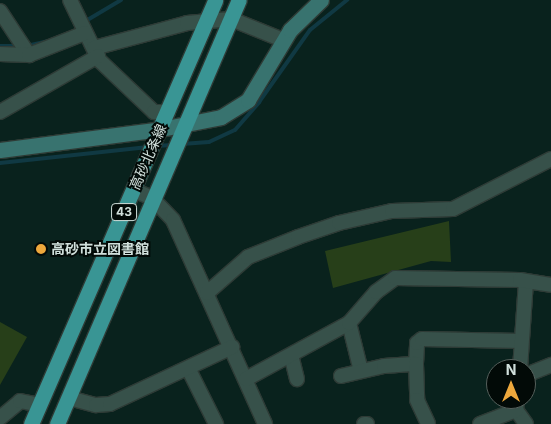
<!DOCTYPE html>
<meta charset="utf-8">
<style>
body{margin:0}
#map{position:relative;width:551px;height:424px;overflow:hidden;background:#09221d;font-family:Inter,"Noto Sans JP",sans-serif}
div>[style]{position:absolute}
.green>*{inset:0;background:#273f19}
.stream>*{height:4px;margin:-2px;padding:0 2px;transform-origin:2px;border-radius:2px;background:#103943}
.roads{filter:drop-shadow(1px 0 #2e3b36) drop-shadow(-1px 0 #2e3b36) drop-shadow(0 1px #2e3b36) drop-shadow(0 -1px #2e3b36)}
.street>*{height:14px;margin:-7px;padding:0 7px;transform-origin:7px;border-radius:7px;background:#37514a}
.secondary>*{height:15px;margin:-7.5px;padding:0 7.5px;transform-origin:7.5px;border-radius:7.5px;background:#38736f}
.primary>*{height:15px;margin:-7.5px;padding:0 7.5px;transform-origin:7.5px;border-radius:7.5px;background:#399594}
.dots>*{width:14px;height:14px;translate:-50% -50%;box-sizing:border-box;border:2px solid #020a07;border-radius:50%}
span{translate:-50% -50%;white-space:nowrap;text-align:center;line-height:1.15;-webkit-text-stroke:4px #020a07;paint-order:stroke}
.shield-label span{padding:1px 4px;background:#020a07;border:1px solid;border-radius:4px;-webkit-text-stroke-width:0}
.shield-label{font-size:12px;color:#d1e0dc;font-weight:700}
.street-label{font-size:14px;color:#d1e0dc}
.poi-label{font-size:14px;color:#d1e0dc;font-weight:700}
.left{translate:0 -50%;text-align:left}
.north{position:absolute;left:486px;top:359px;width:50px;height:50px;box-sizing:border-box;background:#020a07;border:1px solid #55605c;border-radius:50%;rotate:0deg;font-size:14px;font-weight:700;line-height:20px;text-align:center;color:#d1e0dc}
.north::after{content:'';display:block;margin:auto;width:18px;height:22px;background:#eda83c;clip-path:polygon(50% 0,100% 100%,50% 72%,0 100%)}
</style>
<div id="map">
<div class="green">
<div style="clip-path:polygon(449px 221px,451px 262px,431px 261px,333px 288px,325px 251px)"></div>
<div style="clip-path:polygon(0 322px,27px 337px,0 385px)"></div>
</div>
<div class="stream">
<div style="left:84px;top:22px;width:43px;rotate:-30.7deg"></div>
<div style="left:31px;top:45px;width:17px;rotate:-13deg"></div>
<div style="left:0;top:46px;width:15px"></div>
<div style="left:182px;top:144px;width:27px;rotate:-4deg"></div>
<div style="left:209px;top:142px;width:29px;rotate:-25deg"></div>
<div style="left:235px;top:130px;width:37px;rotate:-49deg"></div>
<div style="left:259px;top:102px;width:88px;rotate:-54.7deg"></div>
<div style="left:310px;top:30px;width:48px;rotate:-39deg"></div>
<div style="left:155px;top:146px;width:18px;rotate:-3deg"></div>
<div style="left:0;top:163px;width:149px;rotate:-6.2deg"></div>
</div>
<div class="roads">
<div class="street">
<div style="left:70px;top:0;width:67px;rotate:64.2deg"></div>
<div style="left:99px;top:60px;width:76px;rotate:43.4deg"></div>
<div style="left:154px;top:112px;width:14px"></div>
<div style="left:0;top:11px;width:53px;rotate:56.6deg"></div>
<div style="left:94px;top:48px;width:96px;rotate:-15deg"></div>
<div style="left:187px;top:23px;width:44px;rotate:-5.2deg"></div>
<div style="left:231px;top:19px;width:56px;rotate:22deg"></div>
<div style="left:0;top:54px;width:29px;rotate:2deg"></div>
<div style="left:29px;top:55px;width:60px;rotate:-21.4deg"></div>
<div style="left:0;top:112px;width:113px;rotate:-29.7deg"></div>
<div style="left:134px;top:190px;width:20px;rotate:24deg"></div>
<div style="left:152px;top:198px;width:30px;rotate:46deg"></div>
<div style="left:173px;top:220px;width:224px;rotate:65.7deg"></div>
<div style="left:207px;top:293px;width:55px;rotate:-41.3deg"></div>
<div style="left:248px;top:257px;width:54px;rotate:-21.8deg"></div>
<div style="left:298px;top:237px;width:43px;rotate:-18.9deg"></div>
<div style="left:339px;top:223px;width:54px;rotate:-12.8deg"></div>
<div style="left:392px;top:211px;width:61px;rotate:-1.9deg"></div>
<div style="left:453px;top:209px;width:110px;rotate:-27deg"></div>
<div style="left:349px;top:323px;width:49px;rotate:76deg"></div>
<div style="left:291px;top:355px;width:25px;rotate:76deg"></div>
<div style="left:416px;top:364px;width:21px;rotate:-87deg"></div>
<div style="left:417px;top:343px;width:6px;rotate:-39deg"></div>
<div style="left:422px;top:339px;width:99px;rotate:1.2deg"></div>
<div style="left:188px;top:368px;width:63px;rotate:63.4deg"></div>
<div style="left:520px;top:369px;width:88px;rotate:-86.1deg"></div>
<div style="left:526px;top:375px;width:27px;rotate:-22deg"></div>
<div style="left:341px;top:376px;width:44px;rotate:-13.1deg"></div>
<div style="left:384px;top:366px;width:32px;rotate:-4deg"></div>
<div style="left:416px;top:364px;width:36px;rotate:88deg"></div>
<div style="left:417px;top:400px;width:26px;rotate:65deg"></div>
<div style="left:246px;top:379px;width:117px;rotate:-28.5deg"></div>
<div style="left:349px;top:323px;width:41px;rotate:-48.9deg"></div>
<div style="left:376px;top:292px;width:24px;rotate:-36deg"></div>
<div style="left:395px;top:278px;width:125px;rotate:0.9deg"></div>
<div style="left:520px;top:280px;width:31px;rotate:9deg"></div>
<div style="left:69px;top:398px;width:28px;rotate:15deg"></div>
<div style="left:96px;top:405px;width:14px;rotate:-4deg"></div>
<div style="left:110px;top:404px;width:135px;rotate:-25deg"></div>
<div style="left:517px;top:399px;width:11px;rotate:95deg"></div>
<div style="left:516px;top:410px;width:17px;rotate:54deg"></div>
<div style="left:0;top:418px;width:26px;rotate:-40deg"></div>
<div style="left:20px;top:401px;width:20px;rotate:11deg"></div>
<div style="left:364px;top:424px;width:3px"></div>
<div style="left:480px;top:424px;width:39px;rotate:-21deg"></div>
</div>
<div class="secondary">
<div style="left:0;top:150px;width:162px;rotate:-7.4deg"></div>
<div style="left:161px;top:129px;width:61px;rotate:-11.3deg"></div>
<div style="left:221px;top:117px;width:32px;rotate:-32deg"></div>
<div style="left:248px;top:100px;width:82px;rotate:-59deg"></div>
<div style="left:290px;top:30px;width:43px;rotate:-44.1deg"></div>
</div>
<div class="primary">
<div style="left:31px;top:424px;width:462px;rotate:-66.5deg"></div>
<div style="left:57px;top:424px;width:461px;rotate:-66.8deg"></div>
</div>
</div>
<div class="dots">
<div style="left:41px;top:249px;background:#eda83c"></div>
</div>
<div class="shield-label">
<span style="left:124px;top:212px">43</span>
</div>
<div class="street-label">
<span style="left:148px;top:157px;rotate:-66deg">高砂北条線</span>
</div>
<div class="poi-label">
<span class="left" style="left:51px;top:249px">高砂市立図書館</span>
</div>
<div class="north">N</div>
</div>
